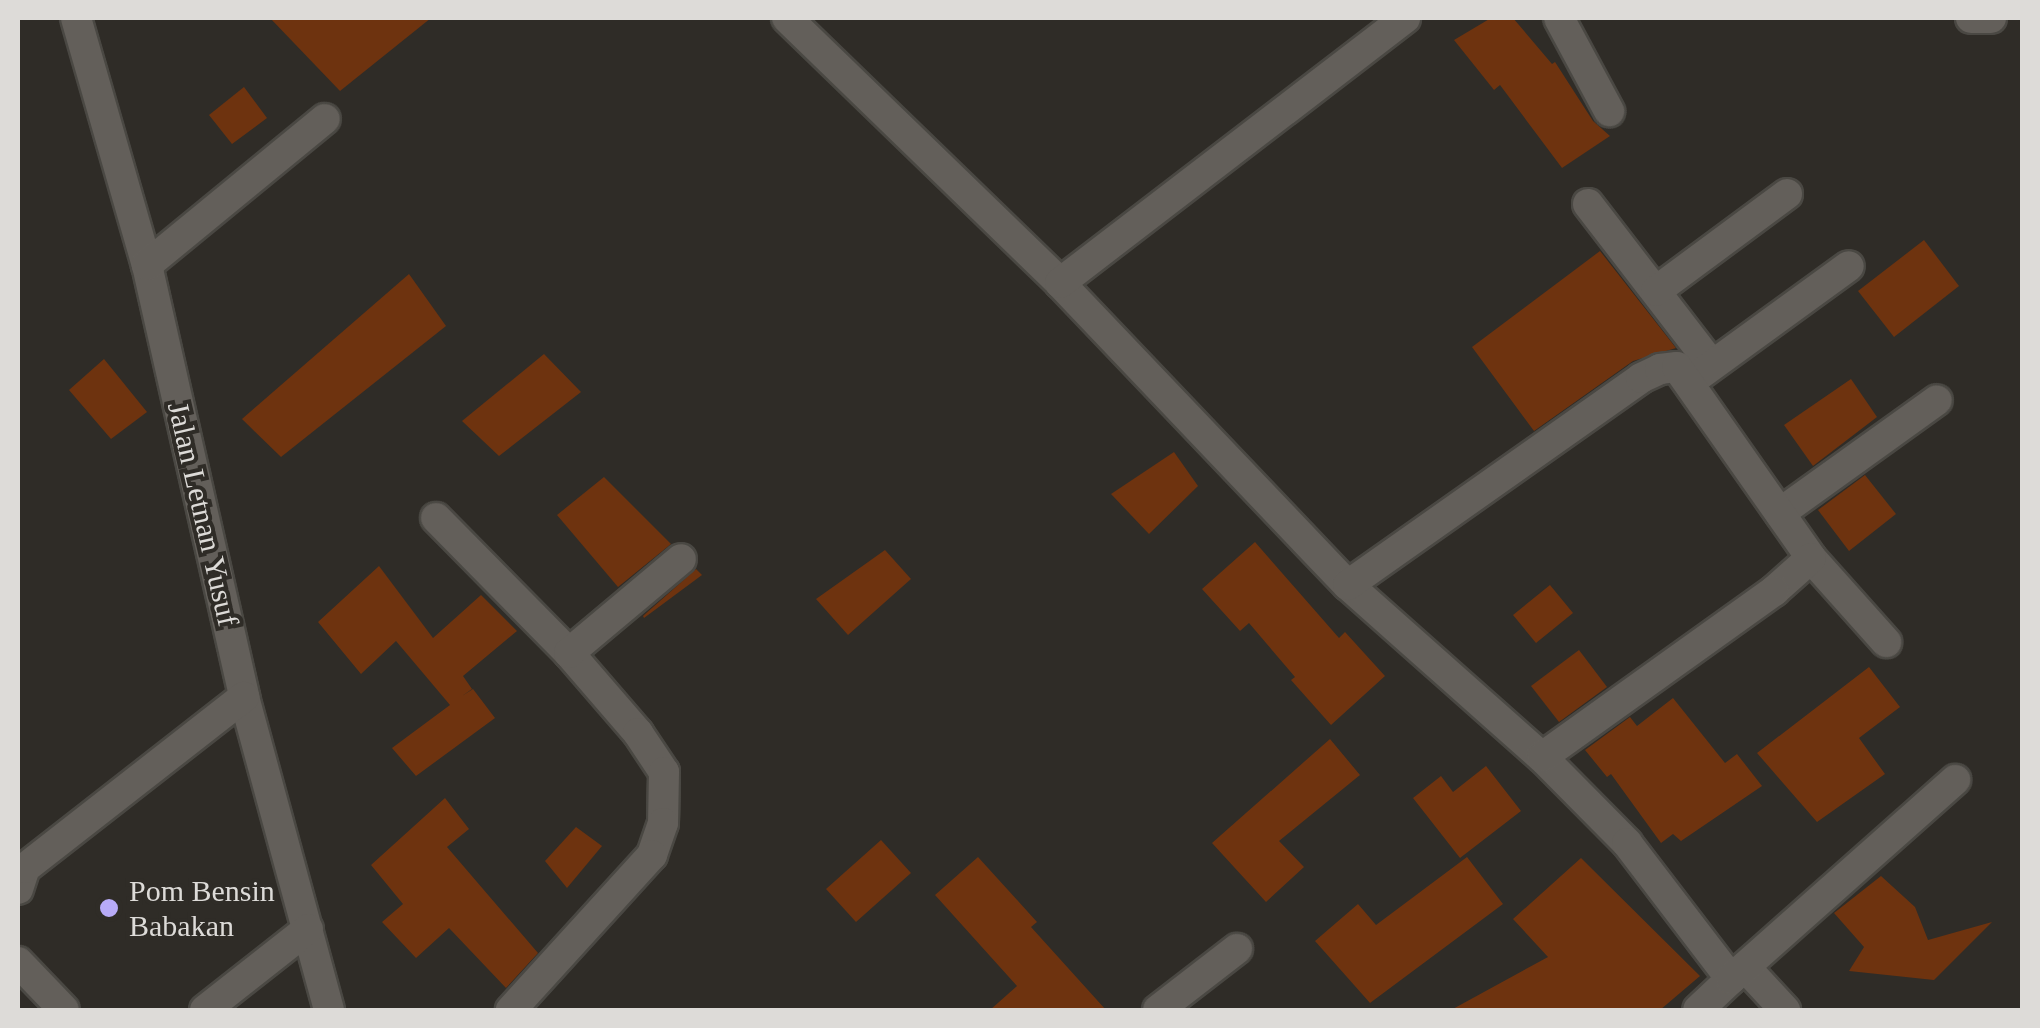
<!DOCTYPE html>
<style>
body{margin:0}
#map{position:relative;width:2040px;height:1028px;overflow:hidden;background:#2f2c27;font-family:"Times New Roman",serif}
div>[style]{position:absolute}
.building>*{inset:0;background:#6e330f}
.roads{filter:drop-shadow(2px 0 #4a4843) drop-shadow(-2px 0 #4a4843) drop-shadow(0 2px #4a4843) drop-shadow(0 -2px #4a4843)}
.minor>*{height:30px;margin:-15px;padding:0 15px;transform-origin:15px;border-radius:15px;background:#635f5a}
.dots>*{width:28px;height:28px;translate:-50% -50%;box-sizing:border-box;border:5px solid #2f2c27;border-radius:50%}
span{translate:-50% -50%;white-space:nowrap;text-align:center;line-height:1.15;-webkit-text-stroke:8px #2f2c27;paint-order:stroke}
.street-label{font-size:30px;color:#dddbd8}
.poi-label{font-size:30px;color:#dddbd8}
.left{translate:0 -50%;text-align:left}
.frame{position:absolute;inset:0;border:20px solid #dddbd8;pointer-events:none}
</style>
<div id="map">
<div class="building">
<div style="clip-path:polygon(270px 18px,431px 18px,340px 91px)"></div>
<div style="clip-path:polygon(1491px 18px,1513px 18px,1552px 64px,1555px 62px,1593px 121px,1610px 136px,1562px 168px,1500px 85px,1494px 90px,1454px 40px)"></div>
<div style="clip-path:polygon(244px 87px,267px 118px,232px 144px,209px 115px)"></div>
<div style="clip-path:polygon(1924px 240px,1959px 286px,1894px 337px,1858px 291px)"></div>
<div style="clip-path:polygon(1600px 251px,1676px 348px,1633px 361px,1534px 431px,1472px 347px)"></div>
<div style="clip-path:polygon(409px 274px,446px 326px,281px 457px,242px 419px)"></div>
<div style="clip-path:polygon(544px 354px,581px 392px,499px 456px,462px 421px)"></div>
<div style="clip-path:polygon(104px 359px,147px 412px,111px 439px,69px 390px)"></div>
<div style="clip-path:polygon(1851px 379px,1877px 417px,1813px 466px,1784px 425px)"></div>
<div style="clip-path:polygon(1174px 452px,1198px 486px,1149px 534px,1111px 494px)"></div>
<div style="clip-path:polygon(1865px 475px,1896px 514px,1849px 551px,1818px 510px)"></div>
<div style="clip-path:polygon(604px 477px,671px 544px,618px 587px,557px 515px)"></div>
<div style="clip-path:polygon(1255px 542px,1339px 638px,1345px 632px,1385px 676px,1331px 725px,1291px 680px,1295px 677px,1249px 623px,1240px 631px,1202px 589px)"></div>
<div style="clip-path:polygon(885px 550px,911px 579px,848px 635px,816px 599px)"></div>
<div style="clip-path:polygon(379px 566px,433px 638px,481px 595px,517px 631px,463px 676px,472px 689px,462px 696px,473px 689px,495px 718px,416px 776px,392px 748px,450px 705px,396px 641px,361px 674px,318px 622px)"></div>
<div style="clip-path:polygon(696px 569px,702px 575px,644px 618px,643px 616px)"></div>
<div style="clip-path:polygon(1550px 585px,1573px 613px,1536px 643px,1513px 615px)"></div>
<div style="clip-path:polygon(1579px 650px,1607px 687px,1559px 722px,1531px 686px)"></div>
<div style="clip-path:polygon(1869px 667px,1900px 707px,1859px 738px,1885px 774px,1817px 822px,1757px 753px)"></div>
<div style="clip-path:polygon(1673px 698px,1725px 763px,1737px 754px,1762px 786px,1681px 841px,1673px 834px,1661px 843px,1611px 774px,1607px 777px,1585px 750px,1630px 717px,1637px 726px)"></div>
<div style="clip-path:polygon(1330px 739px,1360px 775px,1279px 841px,1304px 867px,1266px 902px,1212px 843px)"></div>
<div style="clip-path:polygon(1486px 766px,1521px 811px,1460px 858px,1413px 798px,1441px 776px,1453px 792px)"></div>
<div style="clip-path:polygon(445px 798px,469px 829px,447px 847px,538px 953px,506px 988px,449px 928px,416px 958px,382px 922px,403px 904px,371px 865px)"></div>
<div style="clip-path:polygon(576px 827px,602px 846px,567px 888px,545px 861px)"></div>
<div style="clip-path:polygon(881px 840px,911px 873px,856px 922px,826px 889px)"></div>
<div style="clip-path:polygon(978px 857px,1037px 922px,1031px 927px,1106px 1010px,990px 1010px,1017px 986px,935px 895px)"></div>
<div style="clip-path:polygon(1467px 857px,1503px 904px,1370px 1003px,1315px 941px,1358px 904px,1376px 925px)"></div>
<div style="clip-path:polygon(1581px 858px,1700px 976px,1660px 1010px,1451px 1010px,1548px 957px,1513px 919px)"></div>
<div style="clip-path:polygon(1881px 876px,1915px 907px,1928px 940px,1992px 922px,1934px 980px,1849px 971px,1864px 947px,1834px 913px)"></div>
</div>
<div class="roads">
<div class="minor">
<div style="left:76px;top:18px;width:257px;rotate:74deg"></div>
<div style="left:147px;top:265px;width:443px;rotate:77.3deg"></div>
<div style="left:244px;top:697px;width:324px;rotate:74.8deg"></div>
<div style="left:787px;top:18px;width:380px;rotate:44.1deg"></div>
<div style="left:1060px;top:283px;width:417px;rotate:46.4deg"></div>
<div style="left:1348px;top:585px;width:259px;rotate:41.6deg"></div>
<div style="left:1542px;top:757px;width:121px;rotate:45.3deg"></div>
<div style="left:1627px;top:843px;width:171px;rotate:52.6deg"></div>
<div style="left:1731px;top:979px;width:45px;rotate:136.8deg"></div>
<div style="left:1559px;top:18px;width:106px;rotate:61.7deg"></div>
<div style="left:1971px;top:18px;width:20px"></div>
<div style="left:1588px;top:204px;width:203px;rotate:52.4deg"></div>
<div style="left:147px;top:265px;width:230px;rotate:-39.4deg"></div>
<div style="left:1060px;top:283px;width:435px;rotate:-37.5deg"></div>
<div style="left:1656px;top:291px;width:163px;rotate:-36.5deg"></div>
<div style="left:1699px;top:375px;width:185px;rotate:-36deg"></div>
<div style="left:1780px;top:513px;width:193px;rotate:-35.7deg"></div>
<div style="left:436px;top:518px;width:190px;rotate:45.4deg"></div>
<div style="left:569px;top:653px;width:106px;rotate:49.2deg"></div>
<div style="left:638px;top:733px;width:47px;rotate:56.3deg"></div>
<div style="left:664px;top:772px;width:51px;rotate:91.1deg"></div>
<div style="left:663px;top:823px;width:34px;rotate:109deg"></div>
<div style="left:652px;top:855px;width:210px;rotate:132.3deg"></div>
<div style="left:1811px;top:558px;width:113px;rotate:48.2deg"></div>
<div style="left:1348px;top:585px;width:359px;rotate:-35.2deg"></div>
<div style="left:1641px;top:378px;width:21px;rotate:-25deg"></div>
<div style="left:1660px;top:369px;width:17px;rotate:-7deg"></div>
<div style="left:1677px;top:367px;width:233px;rotate:54.9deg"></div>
<div style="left:1811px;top:558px;width:50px;rotate:138.3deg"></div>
<div style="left:1774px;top:591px;width:285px;rotate:144.4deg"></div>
<div style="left:569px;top:653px;width:146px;rotate:-40deg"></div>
<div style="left:18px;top:889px;width:22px;rotate:-72deg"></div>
<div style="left:25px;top:868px;width:278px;rotate:-38deg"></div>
<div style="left:18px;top:962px;width:66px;rotate:46.2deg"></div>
<div style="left:1745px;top:967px;width:59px;rotate:47.1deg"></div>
<div style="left:1731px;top:979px;width:300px;rotate:-41.6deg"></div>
<div style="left:205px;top:1010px;width:131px;rotate:-38.2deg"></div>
<div style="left:1158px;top:1010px;width:100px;rotate:-37.7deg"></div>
</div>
</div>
<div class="dots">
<div style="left:109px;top:908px;background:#b8abf7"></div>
</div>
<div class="street-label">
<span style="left:203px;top:514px;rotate:77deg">Jalan Letnan Yusuf</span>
</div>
<div class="poi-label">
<span class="left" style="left:129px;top:908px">Pom Bensin<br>Babakan</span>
</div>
<div class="frame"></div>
</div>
